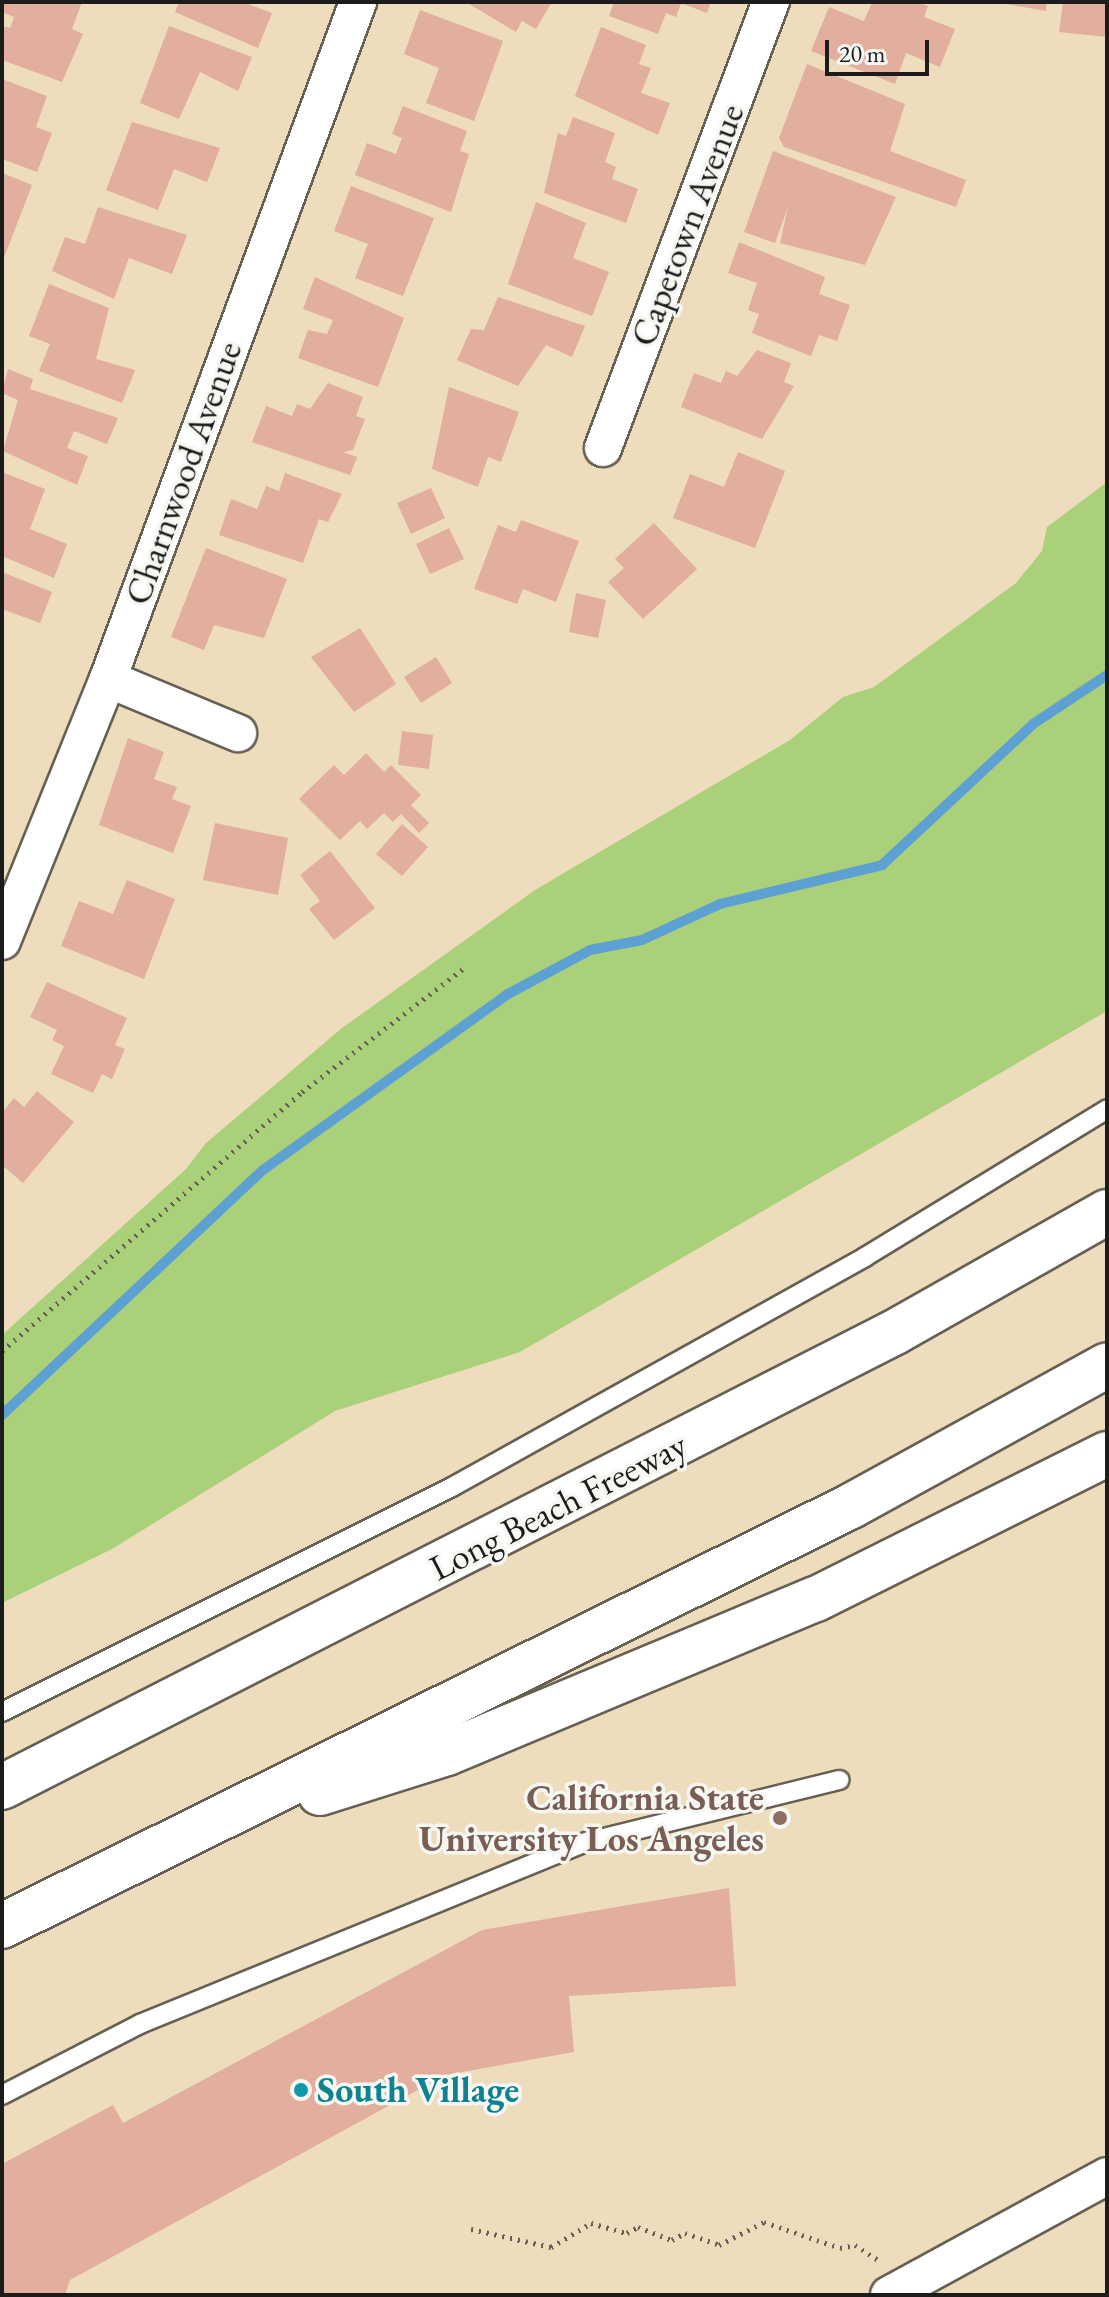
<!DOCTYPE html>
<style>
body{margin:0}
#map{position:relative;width:1109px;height:2297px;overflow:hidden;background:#eeddbc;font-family:"EB Garamond",serif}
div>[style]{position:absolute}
.green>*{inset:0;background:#abd07a}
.stream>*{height:10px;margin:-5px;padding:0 5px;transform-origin:5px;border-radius:5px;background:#5ca1d1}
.building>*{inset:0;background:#e2ae9d}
.path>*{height:5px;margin-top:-2.5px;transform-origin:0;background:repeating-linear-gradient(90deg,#666054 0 2px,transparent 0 8px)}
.roads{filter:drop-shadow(2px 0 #666054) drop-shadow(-2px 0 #666054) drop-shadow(0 2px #666054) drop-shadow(0 -2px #666054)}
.service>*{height:18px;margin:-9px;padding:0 9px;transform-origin:9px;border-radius:9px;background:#fff}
.minor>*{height:36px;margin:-18px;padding:0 18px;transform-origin:18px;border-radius:18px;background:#fff}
.motorway>*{height:44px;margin:-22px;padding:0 22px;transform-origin:22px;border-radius:22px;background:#fff}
.dots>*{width:22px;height:22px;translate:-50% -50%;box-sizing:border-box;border:4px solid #f6f6f2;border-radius:50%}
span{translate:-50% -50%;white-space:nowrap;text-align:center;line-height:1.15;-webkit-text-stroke:7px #f6f6f2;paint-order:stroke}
.street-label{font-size:36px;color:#1c1c1c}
.education-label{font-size:36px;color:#785e54;font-weight:700}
.right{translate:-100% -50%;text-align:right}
.culture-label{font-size:36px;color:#0d838f;font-weight:700}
.left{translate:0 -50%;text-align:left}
.frame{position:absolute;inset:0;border:4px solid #1c1c1c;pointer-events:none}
.scale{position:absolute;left:825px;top:40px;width:104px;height:36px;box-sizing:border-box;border:4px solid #1c1c1c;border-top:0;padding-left:10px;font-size:24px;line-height:28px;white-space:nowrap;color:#1c1c1c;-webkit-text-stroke:6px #f6f6f2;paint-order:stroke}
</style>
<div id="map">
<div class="green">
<div style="clip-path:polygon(1107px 482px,1107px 1011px,520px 1352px,335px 1411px,112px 1549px,2px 1603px,2px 1335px,186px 1169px,206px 1143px,342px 1028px,535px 890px,790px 740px,843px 697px,874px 687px,1016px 583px,1042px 551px,1047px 527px)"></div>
</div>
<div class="stream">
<div style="left:2px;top:1415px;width:358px;rotate:-43.2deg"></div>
<div style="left:263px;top:1170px;width:302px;rotate:-35.7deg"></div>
<div style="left:508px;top:994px;width:93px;rotate:-28.2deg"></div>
<div style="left:590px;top:950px;width:53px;rotate:-10.9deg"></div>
<div style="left:642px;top:940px;width:86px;rotate:-24.8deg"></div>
<div style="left:720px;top:904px;width:167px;rotate:-13.5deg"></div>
<div style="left:882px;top:865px;width:207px;rotate:-43deg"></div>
<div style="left:1033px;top:724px;width:89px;rotate:-33.5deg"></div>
</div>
<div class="building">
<div style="clip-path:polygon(2px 2px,82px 2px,72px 29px,83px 34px,62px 82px,2px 60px,2px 26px,10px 28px,14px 17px,2px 12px)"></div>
<div style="clip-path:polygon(179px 2px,243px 2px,272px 13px,258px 48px,175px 12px)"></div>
<div style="clip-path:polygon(466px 2px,552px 2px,536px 29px,522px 21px,516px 32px)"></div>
<div style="clip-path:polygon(614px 2px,711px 2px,707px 13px,681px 3px,676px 17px,666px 13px,658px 34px,609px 16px)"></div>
<div style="clip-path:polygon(872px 2px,917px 2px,928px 6px,924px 17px,955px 29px,940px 67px,906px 53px,895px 84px,811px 51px,829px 7px,864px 21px)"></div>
<div style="clip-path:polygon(995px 2px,1047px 2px,1046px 11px)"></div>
<div style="clip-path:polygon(1063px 2px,1107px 2px,1107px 37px,1059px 32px)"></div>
<div style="clip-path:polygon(420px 10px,503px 41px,474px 121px,426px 103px,439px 68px,404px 54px)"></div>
<div style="clip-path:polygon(169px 26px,252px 57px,238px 91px,200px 72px,179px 119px,140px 103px)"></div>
<div style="clip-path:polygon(601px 27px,646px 45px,639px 64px,651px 68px,641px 93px,670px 103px,658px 135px,575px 96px)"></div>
<div style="clip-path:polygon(807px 64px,905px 104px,890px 151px,966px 180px,956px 207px,784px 147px,779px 138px)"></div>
<div style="clip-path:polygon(2px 79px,47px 96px,36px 127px,52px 133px,37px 172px,2px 159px)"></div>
<div style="clip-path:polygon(403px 106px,467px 131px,460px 151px,469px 154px,451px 212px,355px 175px,367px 143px,396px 154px,402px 138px,392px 134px)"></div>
<div style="clip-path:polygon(573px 117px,615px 133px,605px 162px,616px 167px,612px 179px,638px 189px,626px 223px,544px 193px,558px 133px,566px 136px)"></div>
<div style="clip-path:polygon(132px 122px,220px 148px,207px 182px,174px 169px,158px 210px,106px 190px)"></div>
<div style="clip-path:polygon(773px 151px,896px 197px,865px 265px,780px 243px,788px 207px,775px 243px,744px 232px)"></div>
<div style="clip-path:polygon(2px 173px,32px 185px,2px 263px)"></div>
<div style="clip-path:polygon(351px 186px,434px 218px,403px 296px,355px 278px,368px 244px,334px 231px)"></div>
<div style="clip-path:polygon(536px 202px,586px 223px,573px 258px,609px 272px,592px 316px,508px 284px)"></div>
<div style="clip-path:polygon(98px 207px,187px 235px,172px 274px,129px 258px,114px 299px,52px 271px,65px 237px,85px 244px)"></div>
<div style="clip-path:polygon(739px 242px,825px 277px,819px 294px,850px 305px,837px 341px,819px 335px,811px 356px,752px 333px,759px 314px,748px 310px,757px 283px,728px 273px)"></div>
<div style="clip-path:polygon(315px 277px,404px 318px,378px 387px,298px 358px,308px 330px,327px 334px,333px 320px,303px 309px)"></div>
<div style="clip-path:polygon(49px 284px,109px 308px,96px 359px,135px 370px,122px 403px,39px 371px,50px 344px,29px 336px)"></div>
<div style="clip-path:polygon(498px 297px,585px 326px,572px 357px,546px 345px,518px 386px,457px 360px,471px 329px,484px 330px)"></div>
<div style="clip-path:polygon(757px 350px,791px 363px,784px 382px,794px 386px,762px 439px,681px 407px,694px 373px,721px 383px,726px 371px,737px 376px)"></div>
<div style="clip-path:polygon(8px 369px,33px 379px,30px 389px,118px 418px,107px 444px,74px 431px,67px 448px,88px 456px,77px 485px,3px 451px,18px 400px,2px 393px)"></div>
<div style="clip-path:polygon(328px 383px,363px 397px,356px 416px,365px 419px,353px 450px,343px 452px,357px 457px,350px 475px,252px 442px,266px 406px,292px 416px,297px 404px,310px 409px)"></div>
<div style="clip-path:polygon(449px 387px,519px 412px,501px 462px,488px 457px,478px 487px,432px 469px)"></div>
<div style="clip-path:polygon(738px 452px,785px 471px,755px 548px,673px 518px,690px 474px,724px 487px)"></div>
<div style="clip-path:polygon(2px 472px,45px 489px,30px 529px,67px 544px,54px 578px,2px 556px)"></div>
<div style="clip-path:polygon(285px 473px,342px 494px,328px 522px,319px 519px,303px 563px,219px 535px,231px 499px,257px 509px,266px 486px,279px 491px)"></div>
<div style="clip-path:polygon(431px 488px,445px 518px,411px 534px,397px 503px)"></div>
<div style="clip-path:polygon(521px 520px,579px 541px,556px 602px,523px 589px,517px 604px,474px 589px,498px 525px,516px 532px)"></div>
<div style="clip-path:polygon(654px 523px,697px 569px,643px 619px,608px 582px,624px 568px,615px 559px)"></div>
<div style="clip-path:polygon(449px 528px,464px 559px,430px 574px,416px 544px)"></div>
<div style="clip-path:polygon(206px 548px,287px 579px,264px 638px,214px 625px,204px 650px,171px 637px)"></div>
<div style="clip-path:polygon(2px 572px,52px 592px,40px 623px,2px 609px)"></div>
<div style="clip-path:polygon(576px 593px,606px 600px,598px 638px,569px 632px)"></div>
<div style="clip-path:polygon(360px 628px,396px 684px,354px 712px,311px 657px)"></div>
<div style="clip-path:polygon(436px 657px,452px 683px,421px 703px,404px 677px)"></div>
<div style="clip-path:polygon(402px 731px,433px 735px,429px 769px,398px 765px)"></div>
<div style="clip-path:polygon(128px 738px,164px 752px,154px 779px,177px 787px,172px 799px,191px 806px,173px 853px,99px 825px)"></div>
<div style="clip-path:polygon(366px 753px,384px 772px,391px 765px,421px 795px,411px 805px,429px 823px,419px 833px,401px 814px,393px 822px,384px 813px,367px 829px,360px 821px,340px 840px,299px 799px,334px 765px,344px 775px)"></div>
<div style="clip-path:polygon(215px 823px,288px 838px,278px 895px,203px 880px)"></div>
<div style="clip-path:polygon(402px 824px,428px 847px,402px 876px,376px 854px)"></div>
<div style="clip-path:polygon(330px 851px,375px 908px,334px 940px,309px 909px,320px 901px,300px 875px)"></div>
<div style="clip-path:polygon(127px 880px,175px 899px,144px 979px,61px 946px,79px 901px,113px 914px)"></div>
<div style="clip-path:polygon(47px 982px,127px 1018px,115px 1045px,125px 1049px,112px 1079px,102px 1074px,93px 1093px,51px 1074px,64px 1046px,52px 1040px,57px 1030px,30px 1017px)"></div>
<div style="clip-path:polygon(37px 1091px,74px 1122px,23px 1183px,2px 1165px,2px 1113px,14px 1098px,24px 1107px)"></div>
<div style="clip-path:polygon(729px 1888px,736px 1986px,569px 1996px,574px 2052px,445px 2075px,70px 2280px,65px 2295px,2px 2295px,2px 2164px,113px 2105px,123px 2123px,482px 1930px)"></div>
</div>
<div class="path">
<div style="left:2px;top:1351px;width:396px;rotate:-40.8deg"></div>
<div style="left:302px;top:1092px;width:204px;rotate:-37.4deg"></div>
<div style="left:471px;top:2229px;width:82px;rotate:12.7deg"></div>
<div style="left:551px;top:2247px;width:47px;rotate:-31deg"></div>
<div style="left:591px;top:2223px;width:37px;rotate:16deg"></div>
<div style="left:627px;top:2233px;width:13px;rotate:-29deg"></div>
<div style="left:638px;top:2227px;width:36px;rotate:21deg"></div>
<div style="left:672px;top:2240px;width:15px;rotate:-28deg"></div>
<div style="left:685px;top:2233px;width:36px;rotate:19deg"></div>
<div style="left:719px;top:2245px;width:51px;rotate:-27.1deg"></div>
<div style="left:764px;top:2222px;width:80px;rotate:18.9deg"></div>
<div style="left:840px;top:2248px;width:15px;rotate:-11deg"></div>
<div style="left:855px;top:2245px;width:31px;rotate:33deg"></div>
</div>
<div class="roads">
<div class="service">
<div style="left:2px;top:1712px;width:503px;rotate:-26.57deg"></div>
<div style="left:452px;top:1487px;width:473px;rotate:-29.1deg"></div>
<div style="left:865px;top:1257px;width:284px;rotate:-31.4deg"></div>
<div style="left:2px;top:2095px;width:155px;rotate:-27.2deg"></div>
<div style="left:140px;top:2024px;width:483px;rotate:-22.2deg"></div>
<div style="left:587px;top:1842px;width:260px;rotate:-13.8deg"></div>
</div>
<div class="minor">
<div style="left:603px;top:448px;width:477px;rotate:-69.4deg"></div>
<div style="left:108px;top:679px;width:141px;rotate:22.6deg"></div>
<div style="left:2px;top:941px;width:283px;rotate:-68deg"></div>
<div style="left:108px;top:679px;width:722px;rotate:-69.73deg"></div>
<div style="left:889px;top:2295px;width:248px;rotate:-28.6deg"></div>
</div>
<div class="motorway">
<div style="left:2px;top:1787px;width:1002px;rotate:-27deg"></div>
<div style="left:895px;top:1332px;width:244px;rotate:-29.5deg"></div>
<div style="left:320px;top:1793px;width:133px;rotate:-17.5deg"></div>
<div style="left:447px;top:1753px;width:400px;rotate:-22.7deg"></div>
<div style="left:816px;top:1599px;width:325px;rotate:-26.5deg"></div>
<div style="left:2px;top:1926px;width:947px;rotate:-26.32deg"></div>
<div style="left:851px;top:1506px;width:292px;rotate:-28.8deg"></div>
</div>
</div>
<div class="dots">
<div style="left:780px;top:1818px;background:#8d6e63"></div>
<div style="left:301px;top:2090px;background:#0f9aa8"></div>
</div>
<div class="street-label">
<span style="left:687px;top:225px;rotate:-69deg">Capetown Avenue</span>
<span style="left:183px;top:473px;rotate:-70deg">Charnwood Avenue</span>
<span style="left:558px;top:1506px;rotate:-27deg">Long Beach Freeway</span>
</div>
<div class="education-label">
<span class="right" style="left:764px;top:1818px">California State<br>University Los Angeles</span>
</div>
<div class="culture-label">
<span class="left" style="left:317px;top:2090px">South Village</span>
</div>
<div class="frame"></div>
<div class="scale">20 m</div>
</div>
